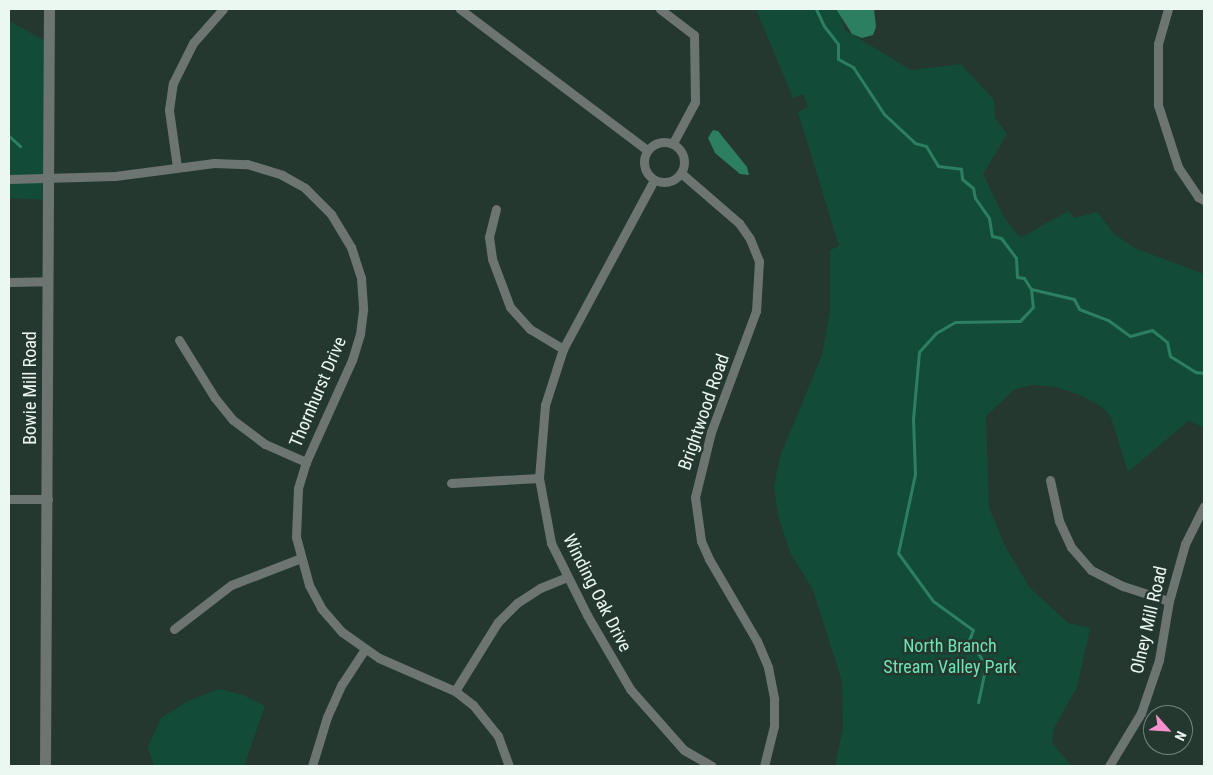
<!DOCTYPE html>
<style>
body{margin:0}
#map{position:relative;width:1213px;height:775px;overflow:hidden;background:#24382f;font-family:"Roboto Condensed",sans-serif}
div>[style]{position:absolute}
.green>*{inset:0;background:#124c38}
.water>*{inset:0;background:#2c7f60}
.stream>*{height:3px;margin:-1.5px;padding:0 1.5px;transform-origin:1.5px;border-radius:1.5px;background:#2c7f60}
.minor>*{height:9px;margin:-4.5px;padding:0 4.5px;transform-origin:4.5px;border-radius:4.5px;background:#6c7571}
.minor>.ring{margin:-4.5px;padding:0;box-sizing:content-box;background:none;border:9px solid #6c7571;border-radius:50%}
.tertiary>*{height:11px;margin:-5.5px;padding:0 5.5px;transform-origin:5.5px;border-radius:5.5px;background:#6c7571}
span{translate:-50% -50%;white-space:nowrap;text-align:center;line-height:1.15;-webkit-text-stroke:5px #24382f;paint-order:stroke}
.street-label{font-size:18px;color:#ebf7f1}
.park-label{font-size:18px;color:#71e3b5}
.frame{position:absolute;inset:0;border:10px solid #ebf7f1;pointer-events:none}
.north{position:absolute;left:1143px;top:705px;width:50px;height:50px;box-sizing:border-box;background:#24382f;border:1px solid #74847d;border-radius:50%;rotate:116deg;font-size:14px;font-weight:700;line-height:20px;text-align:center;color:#ebf7f1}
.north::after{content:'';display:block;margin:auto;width:18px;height:22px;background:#f890cc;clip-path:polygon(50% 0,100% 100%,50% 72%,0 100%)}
</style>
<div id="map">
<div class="green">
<div style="clip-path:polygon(756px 9px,838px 9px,845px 30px,911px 70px,961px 64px,994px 100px,995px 118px,1007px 134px,983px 174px,1004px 217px,1017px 234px,1022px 237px,1068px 211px,1075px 218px,1097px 212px,1114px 234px,1135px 248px,1204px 274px,1204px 427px,1188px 421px,1128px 472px,1111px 417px,1102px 407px,1080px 395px,1056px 387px,1033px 385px,1015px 389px,986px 416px,989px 508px,1006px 548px,1030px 588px,1068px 623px,1090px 628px,1077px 687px,1054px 728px,1052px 744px,1072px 766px,835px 766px,843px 728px,842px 681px,813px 590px,790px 552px,778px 515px,774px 486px,780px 457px,822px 355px,830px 312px,830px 250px,839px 246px,798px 112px,808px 107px,803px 94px,793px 98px)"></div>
<div style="clip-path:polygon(9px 21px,49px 43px,50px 200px,9px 198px)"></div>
<div style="clip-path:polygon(219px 689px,243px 695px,265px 706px,244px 766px,154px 766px,148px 747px,161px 718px,188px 701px)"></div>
</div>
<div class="water">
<div style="clip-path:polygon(836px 9px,874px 9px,876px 27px,873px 35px,862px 38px,852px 34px)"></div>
<div style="clip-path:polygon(713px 130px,718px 131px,747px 167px,749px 175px,740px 174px,715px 153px,708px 138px)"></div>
</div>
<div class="stream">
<div style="left:816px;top:9px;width:19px;rotate:65deg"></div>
<div style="left:824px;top:26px;width:23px;rotate:52deg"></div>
<div style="left:838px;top:44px;width:15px;rotate:90deg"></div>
<div style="left:838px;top:59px;width:17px;rotate:28deg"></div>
<div style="left:853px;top:67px;width:56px;rotate:56.6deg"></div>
<div style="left:884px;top:114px;width:42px;rotate:43.1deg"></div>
<div style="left:915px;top:143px;width:11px;rotate:15deg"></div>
<div style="left:926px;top:146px;width:23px;rotate:59deg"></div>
<div style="left:938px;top:166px;width:23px;rotate:7deg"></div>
<div style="left:961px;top:169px;width:10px;rotate:84deg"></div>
<div style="left:962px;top:179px;width:14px;rotate:39deg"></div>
<div style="left:973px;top:188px;width:10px;rotate:79deg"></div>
<div style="left:975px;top:198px;width:24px;rotate:55deg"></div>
<div style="left:989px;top:218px;width:18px;rotate:81deg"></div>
<div style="left:992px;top:236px;width:9px;rotate:13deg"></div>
<div style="left:1001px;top:238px;width:25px;rotate:53deg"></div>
<div style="left:1016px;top:258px;width:19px;rotate:87deg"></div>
<div style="left:1017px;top:277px;width:7px;rotate:8deg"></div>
<div style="left:1024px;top:278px;width:13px;rotate:58deg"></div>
<div style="left:1031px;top:289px;width:18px;rotate:84deg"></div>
<div style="left:1033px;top:307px;width:19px;rotate:133deg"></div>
<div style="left:1020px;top:321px;width:65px;rotate:179.1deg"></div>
<div style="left:955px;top:322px;width:22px;rotate:150deg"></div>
<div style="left:936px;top:333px;width:25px;rotate:132deg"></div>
<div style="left:919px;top:352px;width:67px;rotate:95.1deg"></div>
<div style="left:913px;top:419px;width:55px;rotate:87.9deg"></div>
<div style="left:915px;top:474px;width:81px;rotate:102.1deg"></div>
<div style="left:898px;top:553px;width:59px;rotate:53.9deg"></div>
<div style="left:933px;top:601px;width:49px;rotate:35.9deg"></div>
<div style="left:973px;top:630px;width:11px;rotate:112deg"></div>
<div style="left:969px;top:640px;width:30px;rotate:56deg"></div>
<div style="left:986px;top:665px;width:38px;rotate:102deg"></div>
<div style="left:9px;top:136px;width:15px;rotate:42deg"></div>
<div style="left:1031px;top:289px;width:44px;rotate:13.1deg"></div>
<div style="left:1074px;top:299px;width:11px;rotate:63deg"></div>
<div style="left:1079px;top:309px;width:31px;rotate:21deg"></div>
<div style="left:1108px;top:320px;width:27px;rotate:36deg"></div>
<div style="left:1130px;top:336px;width:23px;rotate:-15deg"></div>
<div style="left:1152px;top:330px;width:19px;rotate:39deg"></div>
<div style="left:1167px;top:342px;width:14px;rotate:78deg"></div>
<div style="left:1170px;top:356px;width:31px;rotate:32deg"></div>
<div style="left:1196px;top:372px;width:8px;rotate:7deg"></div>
</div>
<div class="minor">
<div style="left:460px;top:9px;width:234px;rotate:37deg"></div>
<div style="left:660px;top:9px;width:43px;rotate:37.4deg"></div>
<div style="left:694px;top:35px;width:67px;rotate:89.1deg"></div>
<div style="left:695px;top:102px;width:47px;rotate:118.2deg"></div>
<div style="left:1168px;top:9px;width:36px;rotate:106deg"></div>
<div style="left:1158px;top:44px;width:61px;rotate:90deg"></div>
<div style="left:1158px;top:105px;width:65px;rotate:72.1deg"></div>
<div style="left:1178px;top:167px;width:36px;rotate:56deg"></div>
<div style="left:1198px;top:197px;width:7px;rotate:27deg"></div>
<div class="ring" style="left:644px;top:142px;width:31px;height:31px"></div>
<div style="left:177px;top:167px;width:58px;rotate:-98deg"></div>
<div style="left:169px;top:110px;width:27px;rotate:-82deg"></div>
<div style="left:173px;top:83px;width:45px;rotate:-63.4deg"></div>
<div style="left:193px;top:43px;width:45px;rotate:-48.6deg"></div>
<div style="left:681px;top:173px;width:77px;rotate:40.8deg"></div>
<div style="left:739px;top:223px;width:19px;rotate:55deg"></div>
<div style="left:750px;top:239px;width:24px;rotate:68deg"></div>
<div style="left:759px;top:261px;width:50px;rotate:93.4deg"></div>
<div style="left:756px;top:311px;width:129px;rotate:110.4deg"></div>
<div style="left:711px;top:432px;width:67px;rotate:103.8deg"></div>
<div style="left:695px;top:497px;width:44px;rotate:82.2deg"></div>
<div style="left:701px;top:541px;width:20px;rotate:66deg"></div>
<div style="left:709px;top:559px;width:95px;rotate:59.7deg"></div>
<div style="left:757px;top:641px;width:28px;rotate:67deg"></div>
<div style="left:768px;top:667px;width:33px;rotate:79deg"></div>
<div style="left:774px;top:699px;width:27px;rotate:90deg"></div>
<div style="left:774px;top:726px;width:41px;rotate:104deg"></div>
<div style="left:9px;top:179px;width:106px;rotate:-1.6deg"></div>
<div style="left:115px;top:176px;width:100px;rotate:-7.5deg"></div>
<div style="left:214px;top:163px;width:33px;rotate:2deg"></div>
<div style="left:247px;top:164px;width:37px;rotate:17deg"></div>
<div style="left:282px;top:175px;width:26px;rotate:29deg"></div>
<div style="left:305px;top:188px;width:37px;rotate:45deg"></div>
<div style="left:331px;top:214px;width:39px;rotate:59deg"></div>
<div style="left:351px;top:247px;width:33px;rotate:72deg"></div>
<div style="left:361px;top:278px;width:32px;rotate:86deg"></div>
<div style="left:363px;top:310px;width:24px;rotate:97deg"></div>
<div style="left:360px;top:334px;width:27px;rotate:107deg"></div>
<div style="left:352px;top:360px;width:112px;rotate:114.3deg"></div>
<div style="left:306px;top:462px;width:28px;rotate:107deg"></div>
<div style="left:298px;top:489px;width:48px;rotate:92.4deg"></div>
<div style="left:296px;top:537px;width:50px;rotate:74.8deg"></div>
<div style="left:309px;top:585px;width:26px;rotate:62deg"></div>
<div style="left:321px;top:608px;width:32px;rotate:49deg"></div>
<div style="left:342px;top:632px;width:45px;rotate:35.1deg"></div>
<div style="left:379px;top:658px;width:83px;rotate:23.5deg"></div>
<div style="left:455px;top:691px;width:23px;rotate:38deg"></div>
<div style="left:473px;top:705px;width:40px;rotate:51deg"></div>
<div style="left:498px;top:736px;width:32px;rotate:70deg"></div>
<div style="left:654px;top:180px;width:192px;rotate:118.3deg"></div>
<div style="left:563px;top:349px;width:59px;rotate:107.8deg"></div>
<div style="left:545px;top:405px;width:73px;rotate:94.7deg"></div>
<div style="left:539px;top:478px;width:66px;rotate:79.5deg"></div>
<div style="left:551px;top:543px;width:80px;rotate:63.4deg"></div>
<div style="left:587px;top:615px;width:86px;rotate:59.8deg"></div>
<div style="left:630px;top:689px;width:81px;rotate:48.5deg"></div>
<div style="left:684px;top:750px;width:32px;rotate:30deg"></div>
<div style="left:496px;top:209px;width:29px;rotate:104deg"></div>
<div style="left:489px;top:237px;width:22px;rotate:82deg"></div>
<div style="left:492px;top:259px;width:51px;rotate:69.4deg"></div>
<div style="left:510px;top:307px;width:30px;rotate:48deg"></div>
<div style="left:530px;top:329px;width:39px;rotate:31deg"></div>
<div style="left:9px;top:282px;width:39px;rotate:-1deg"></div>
<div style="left:179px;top:340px;width:68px;rotate:58.2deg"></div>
<div style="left:215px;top:398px;width:28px;rotate:51deg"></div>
<div style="left:233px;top:420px;width:40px;rotate:37deg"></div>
<div style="left:265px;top:444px;width:45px;rotate:23.7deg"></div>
<div style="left:1050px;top:480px;width:42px;rotate:77.6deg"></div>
<div style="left:1059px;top:521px;width:29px;rotate:65deg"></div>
<div style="left:1071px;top:547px;width:30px;rotate:49deg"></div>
<div style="left:1091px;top:570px;width:36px;rotate:27deg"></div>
<div style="left:1123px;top:586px;width:48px;rotate:18.1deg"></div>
<div style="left:451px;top:483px;width:88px;rotate:-3.3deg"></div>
<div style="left:9px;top:499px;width:39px"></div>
<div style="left:174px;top:629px;width:72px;rotate:-37.7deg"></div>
<div style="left:231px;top:585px;width:75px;rotate:-21.1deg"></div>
<div style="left:455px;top:691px;width:81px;rotate:-58.1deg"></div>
<div style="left:498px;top:622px;width:27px;rotate:-45deg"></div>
<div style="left:517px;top:603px;width:27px;rotate:-33deg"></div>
<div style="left:540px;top:588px;width:29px;rotate:-22deg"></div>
<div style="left:312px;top:766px;width:51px;rotate:-73deg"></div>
<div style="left:327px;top:717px;width:36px;rotate:-66deg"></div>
<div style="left:342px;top:684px;width:42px;rotate:-56.7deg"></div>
<div style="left:1109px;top:766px;width:62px;rotate:-58.9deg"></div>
<div style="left:1141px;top:713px;width:56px;rotate:-71.2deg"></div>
<div style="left:1159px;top:660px;width:60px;rotate:-80.4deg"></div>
<div style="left:1169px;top:601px;width:59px;rotate:-74.3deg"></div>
<div style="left:1185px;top:544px;width:42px;rotate:-63.4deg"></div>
</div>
<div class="tertiary">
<div style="left:45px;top:766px;width:757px;rotate:-89.7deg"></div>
</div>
<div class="street-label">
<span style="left:30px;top:388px;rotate:-90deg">Bowie Mill Road</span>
<span style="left:318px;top:392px;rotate:-67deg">Thornhurst Drive</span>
<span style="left:704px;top:412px;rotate:-71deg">Brightwood Road</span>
<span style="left:597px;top:593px;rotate:63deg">Winding Oak Drive</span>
<span style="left:1149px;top:620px;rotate:-77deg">Olney Mill Road</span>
</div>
<div class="park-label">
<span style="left:950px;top:657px">North Branch<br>Stream Valley Park</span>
</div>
<div class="frame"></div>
<div class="north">N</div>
</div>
